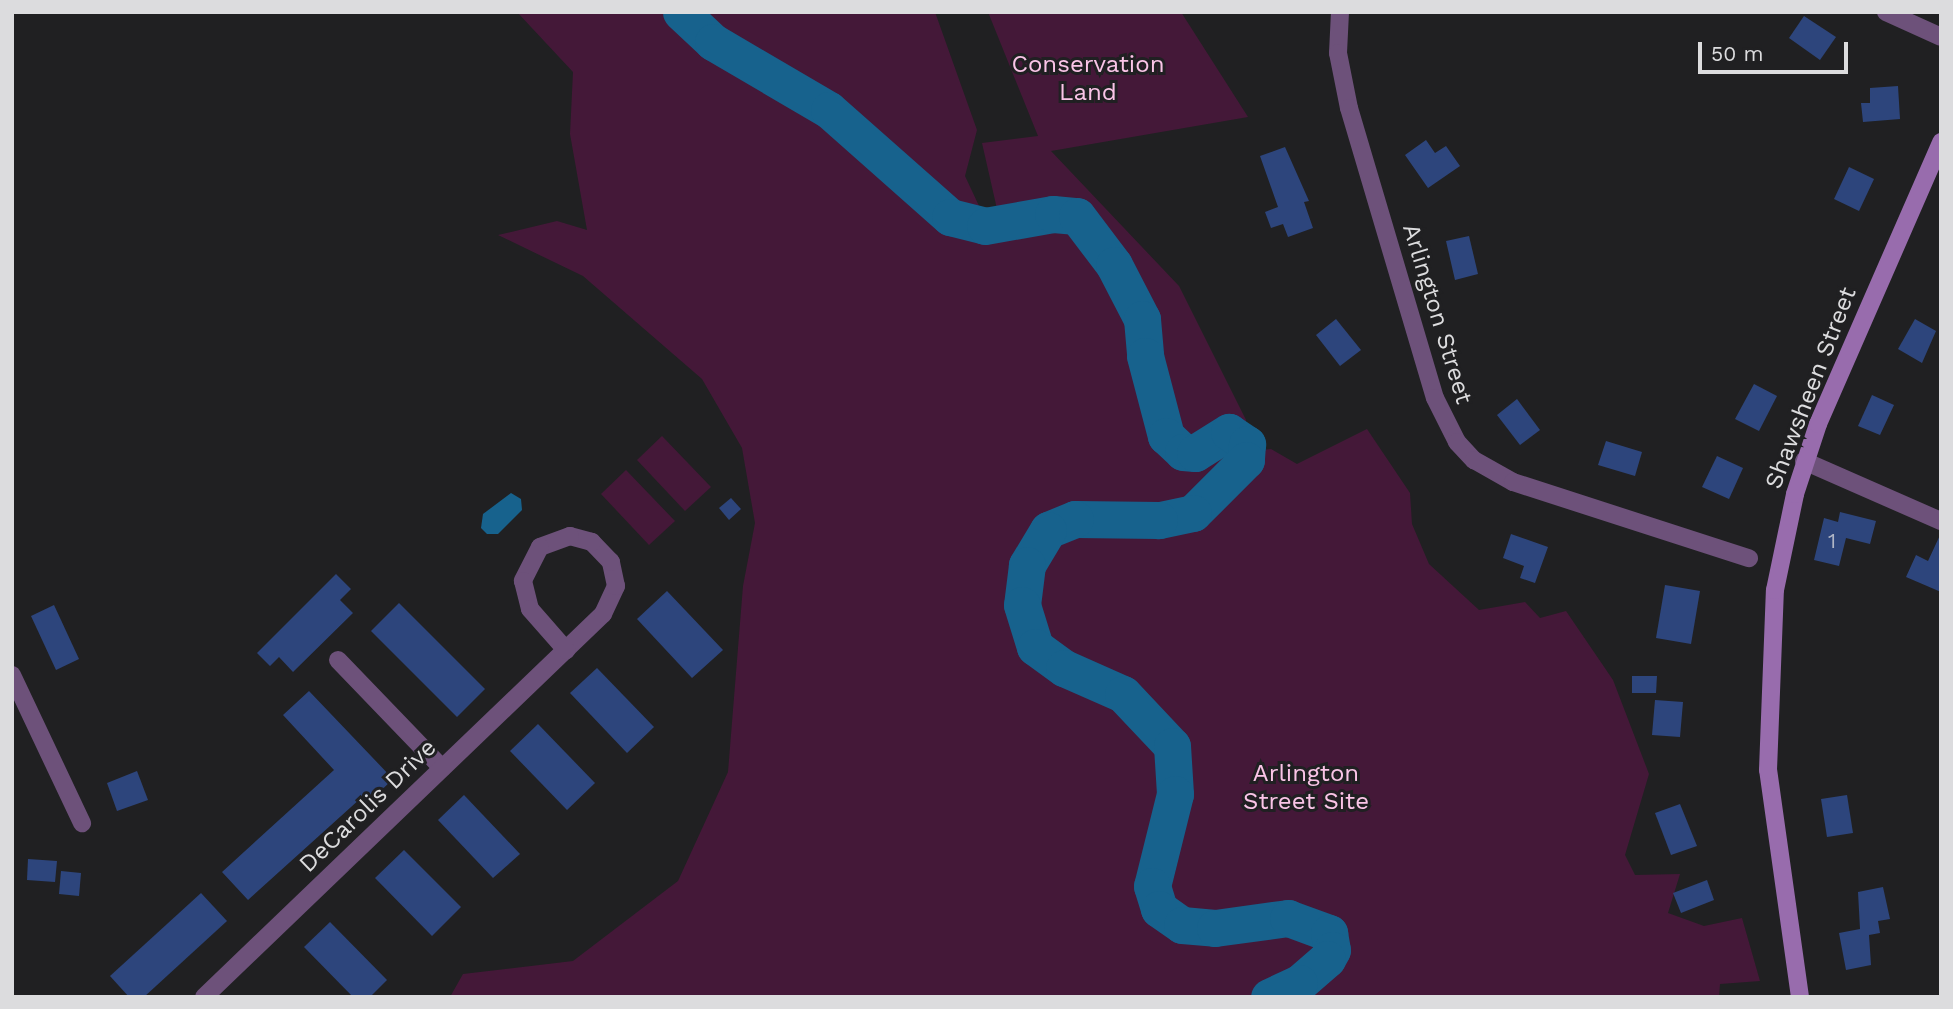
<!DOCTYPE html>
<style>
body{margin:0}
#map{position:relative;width:1953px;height:1009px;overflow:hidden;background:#202022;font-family:"Work Sans",sans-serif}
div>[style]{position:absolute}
.green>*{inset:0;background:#441838}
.water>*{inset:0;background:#17628d}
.river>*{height:37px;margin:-18.5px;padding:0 18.5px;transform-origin:18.5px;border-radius:18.5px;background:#17628d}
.building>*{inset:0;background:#2d457c}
.street>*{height:18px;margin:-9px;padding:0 9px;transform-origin:9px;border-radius:9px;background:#6d517a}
.secondary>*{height:18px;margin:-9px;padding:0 9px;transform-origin:9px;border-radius:9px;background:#986cad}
span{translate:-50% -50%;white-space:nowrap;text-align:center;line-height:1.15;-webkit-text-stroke:6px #202022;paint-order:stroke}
.number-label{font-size:21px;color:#b0b6c6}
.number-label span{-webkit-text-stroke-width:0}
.park-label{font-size:24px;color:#fac4e7}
.street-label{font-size:24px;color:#dcdcde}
.frame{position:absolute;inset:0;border:14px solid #dcdcde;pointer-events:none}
.scale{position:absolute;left:1698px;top:42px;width:150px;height:32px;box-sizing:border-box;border:4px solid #dcdcde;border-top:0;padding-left:9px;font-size:21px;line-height:24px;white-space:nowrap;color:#dcdcde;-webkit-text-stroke:5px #202022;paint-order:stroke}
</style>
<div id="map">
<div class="green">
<div style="clip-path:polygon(517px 12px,935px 12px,977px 130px,965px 176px,980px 208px,997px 209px,982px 143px,1038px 136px,988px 12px,1181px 12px,1248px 117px,1051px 151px,1179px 286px,1246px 420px,1246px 452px,1271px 449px,1297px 464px,1367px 429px,1410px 493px,1412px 524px,1429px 564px,1479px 610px,1525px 602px,1540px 618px,1566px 611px,1613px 680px,1649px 774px,1625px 855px,1635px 875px,1680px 874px,1668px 913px,1704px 926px,1742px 918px,1760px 981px,1720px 984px,1719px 997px,450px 997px,463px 974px,573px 961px,678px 881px,728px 772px,743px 586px,755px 523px,742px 448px,702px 379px,583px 276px,498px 235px,557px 221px,587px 230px,570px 134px,573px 72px)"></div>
<div style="clip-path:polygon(662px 436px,711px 487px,685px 511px,637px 460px)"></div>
<div style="clip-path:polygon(626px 470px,675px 521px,649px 545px,601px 494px)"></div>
</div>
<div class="water">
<div style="clip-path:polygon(511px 493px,521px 499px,522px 510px,498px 534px,487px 534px,481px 528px,483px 514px)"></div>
</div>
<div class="river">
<div style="left:681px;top:12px;width:44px;rotate:43.2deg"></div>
<div style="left:713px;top:42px;width:134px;rotate:30.4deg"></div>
<div style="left:829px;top:110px;width:162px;rotate:41.5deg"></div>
<div style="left:950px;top:217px;width:36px;rotate:14deg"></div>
<div style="left:985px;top:226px;width:69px;rotate:-10deg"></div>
<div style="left:1053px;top:214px;width:24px;rotate:5deg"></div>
<div style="left:1077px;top:216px;width:61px;rotate:52.9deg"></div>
<div style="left:1114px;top:265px;width:61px;rotate:62.6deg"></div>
<div style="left:1142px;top:319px;width:37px;rotate:85deg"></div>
<div style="left:1145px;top:356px;width:83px;rotate:75.3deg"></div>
<div style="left:1166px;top:436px;width:23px;rotate:43deg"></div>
<div style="left:1183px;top:452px;width:12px;rotate:5deg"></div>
<div style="left:1195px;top:453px;width:40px;rotate:-32deg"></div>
<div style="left:1229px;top:432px;width:22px;rotate:34deg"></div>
<div style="left:1247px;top:444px;width:16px;rotate:94deg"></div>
<div style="left:1246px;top:460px;width:75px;rotate:135deg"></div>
<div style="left:1193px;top:513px;width:35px;rotate:168deg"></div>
<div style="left:1159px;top:520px;width:84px;rotate:-179.3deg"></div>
<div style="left:1075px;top:519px;width:29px;rotate:158deg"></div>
<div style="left:1048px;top:530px;width:41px;rotate:121deg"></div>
<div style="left:1027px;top:565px;width:40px;rotate:97.1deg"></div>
<div style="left:1022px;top:605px;width:44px;rotate:72.8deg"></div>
<div style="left:1035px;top:647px;width:36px;rotate:36deg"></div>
<div style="left:1064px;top:668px;width:64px;rotate:23.8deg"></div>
<div style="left:1123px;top:694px;width:71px;rotate:46.7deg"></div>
<div style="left:1172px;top:746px;width:48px;rotate:86.4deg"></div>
<div style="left:1175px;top:794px;width:95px;rotate:104deg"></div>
<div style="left:1152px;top:886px;width:24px;rotate:73deg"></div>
<div style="left:1159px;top:909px;width:28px;rotate:35deg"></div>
<div style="left:1182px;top:925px;width:33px;rotate:5deg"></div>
<div style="left:1215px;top:928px;width:74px;rotate:-7.8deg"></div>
<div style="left:1288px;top:918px;width:44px;rotate:20.1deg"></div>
<div style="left:1329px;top:933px;width:17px;rotate:80deg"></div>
<div style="left:1332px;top:950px;width:10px;rotate:119deg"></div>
<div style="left:1327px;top:959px;width:37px;rotate:139deg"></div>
<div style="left:1299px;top:983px;width:33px;rotate:155deg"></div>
</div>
<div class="building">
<div style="clip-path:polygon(1804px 16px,1836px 37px,1820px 60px,1789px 38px)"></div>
<div style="clip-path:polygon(1898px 86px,1900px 119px,1863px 122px,1861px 103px,1870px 103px,1870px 88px)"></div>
<div style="clip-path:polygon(1426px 140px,1435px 153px,1446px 146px,1460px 166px,1428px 188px,1405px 155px)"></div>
<div style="clip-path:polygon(1285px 147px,1309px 201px,1304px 202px,1313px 228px,1288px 237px,1283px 224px,1271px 228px,1265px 212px,1278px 207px,1260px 156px)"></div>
<div style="clip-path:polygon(1849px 167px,1874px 179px,1859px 211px,1834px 199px)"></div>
<div style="clip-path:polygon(1469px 236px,1478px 274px,1455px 280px,1446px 241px)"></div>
<div style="clip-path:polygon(1336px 319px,1361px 350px,1340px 366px,1316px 335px)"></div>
<div style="clip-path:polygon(1915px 319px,1936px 331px,1922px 363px,1898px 349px)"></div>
<div style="clip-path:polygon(1754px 384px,1777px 396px,1759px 431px,1735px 419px)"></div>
<div style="clip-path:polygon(1872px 395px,1894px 405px,1880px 435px,1858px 426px)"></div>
<div style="clip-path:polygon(1517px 399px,1540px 430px,1520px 445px,1497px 415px)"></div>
<div style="clip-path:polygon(1606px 441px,1642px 452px,1635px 476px,1598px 465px)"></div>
<div style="clip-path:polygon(1717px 456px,1743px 468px,1729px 499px,1702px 487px)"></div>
<div style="clip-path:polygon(731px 498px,741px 509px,729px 520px,719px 508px)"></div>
<div style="clip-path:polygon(1840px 512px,1876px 521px,1870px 544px,1846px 538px,1839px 566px,1814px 560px,1824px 518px,1838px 522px)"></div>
<div style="clip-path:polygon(1941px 533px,1941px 592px,1906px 577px,1916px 555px,1928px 561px)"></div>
<div style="clip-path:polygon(1511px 534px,1548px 547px,1535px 583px,1520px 578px,1524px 566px,1503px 558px)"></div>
<div style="clip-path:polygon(336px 574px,351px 589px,340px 600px,353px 613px,293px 672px,279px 657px,270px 666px,257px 653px)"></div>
<div style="clip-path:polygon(1665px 585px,1700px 591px,1691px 644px,1656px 638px)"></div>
<div style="clip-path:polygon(667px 591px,723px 650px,692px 678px,637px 619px)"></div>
<div style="clip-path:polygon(399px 603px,485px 689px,457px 717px,371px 631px)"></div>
<div style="clip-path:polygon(54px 605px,79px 659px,56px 670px,31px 616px)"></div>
<div style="clip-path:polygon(597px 668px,654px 727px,627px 753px,570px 693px)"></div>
<div style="clip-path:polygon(1632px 676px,1657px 676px,1656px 693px,1632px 693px)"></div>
<div style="clip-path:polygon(309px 691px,393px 779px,367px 804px,361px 798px,248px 900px,222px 872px,334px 770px,283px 715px)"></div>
<div style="clip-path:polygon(1655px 700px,1683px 702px,1680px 737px,1652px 735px)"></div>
<div style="clip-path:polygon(538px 724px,595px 783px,567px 810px,510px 751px)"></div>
<div style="clip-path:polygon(137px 771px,148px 800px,117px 811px,107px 783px)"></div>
<div style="clip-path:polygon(464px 795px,520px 854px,493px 878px,438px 820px)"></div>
<div style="clip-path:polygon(1847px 795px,1853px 833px,1827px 837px,1821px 799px)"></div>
<div style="clip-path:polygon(1680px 804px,1697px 846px,1671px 855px,1655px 813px)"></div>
<div style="clip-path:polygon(404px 850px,461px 907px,432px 936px,375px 878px)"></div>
<div style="clip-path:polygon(28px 859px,57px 861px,55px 882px,27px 880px)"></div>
<div style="clip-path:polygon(61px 871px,81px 873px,79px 896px,59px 894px)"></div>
<div style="clip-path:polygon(1707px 880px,1714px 900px,1681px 913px,1673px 893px)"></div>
<div style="clip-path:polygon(1883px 887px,1890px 919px,1878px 921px,1880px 933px,1869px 935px,1871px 965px,1846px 970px,1839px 933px,1860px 929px,1858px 892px)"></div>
<div style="clip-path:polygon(201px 893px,227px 921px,144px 997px,129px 997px,110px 976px)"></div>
<div style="clip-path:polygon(330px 922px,387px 980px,370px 997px,353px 997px,304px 947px)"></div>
</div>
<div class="street">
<div style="left:1340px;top:12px;width:41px;rotate:92.8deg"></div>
<div style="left:1338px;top:53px;width:56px;rotate:78.7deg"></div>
<div style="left:1349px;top:108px;width:302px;rotate:73.5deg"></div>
<div style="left:1435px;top:398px;width:49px;rotate:63.4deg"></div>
<div style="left:1457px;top:442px;width:25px;rotate:47deg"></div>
<div style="left:1474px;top:460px;width:45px;rotate:29.4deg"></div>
<div style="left:1513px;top:482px;width:248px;rotate:17.9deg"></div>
<div style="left:1886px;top:12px;width:60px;rotate:24.4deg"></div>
<div style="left:1804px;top:461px;width:150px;rotate:23.7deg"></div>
<div style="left:338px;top:660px;width:150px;rotate:46.1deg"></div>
<div style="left:12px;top:675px;width:164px;rotate:64.7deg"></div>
<div style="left:204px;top:997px;width:553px;rotate:-43.83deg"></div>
<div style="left:603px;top:614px;width:31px;rotate:-65deg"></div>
<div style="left:616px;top:586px;width:25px;rotate:-102deg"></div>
<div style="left:611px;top:562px;width:28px;rotate:-134deg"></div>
<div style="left:592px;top:542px;width:23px;rotate:-165deg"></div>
<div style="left:570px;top:536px;width:32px;rotate:160deg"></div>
<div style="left:540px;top:547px;width:38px;rotate:117deg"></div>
<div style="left:523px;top:581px;width:29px;rotate:76deg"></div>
<div style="left:530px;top:609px;width:55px;rotate:48.7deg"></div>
</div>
<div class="secondary">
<div style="left:1800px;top:997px;width:229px;rotate:-98deg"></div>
<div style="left:1768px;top:770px;width:180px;rotate:-87.8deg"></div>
<div style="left:1775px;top:590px;width:98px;rotate:-78.2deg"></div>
<div style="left:1795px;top:494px;width:74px;rotate:-71.8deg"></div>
<div style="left:1818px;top:424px;width:308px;rotate:-66.4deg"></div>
</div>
<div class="number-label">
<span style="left:1832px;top:541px">1</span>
</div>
<div class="park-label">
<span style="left:1088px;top:79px">Conservation<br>Land</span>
<span style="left:1306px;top:788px">Arlington<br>Street Site</span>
</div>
<div class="street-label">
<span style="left:1437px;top:314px;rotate:73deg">Arlington Street</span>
<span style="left:1811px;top:388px;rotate:-69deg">Shawsheen Street</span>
<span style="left:368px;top:806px;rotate:-44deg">DeCarolis Drive</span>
</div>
<div class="frame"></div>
<div class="scale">50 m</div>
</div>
